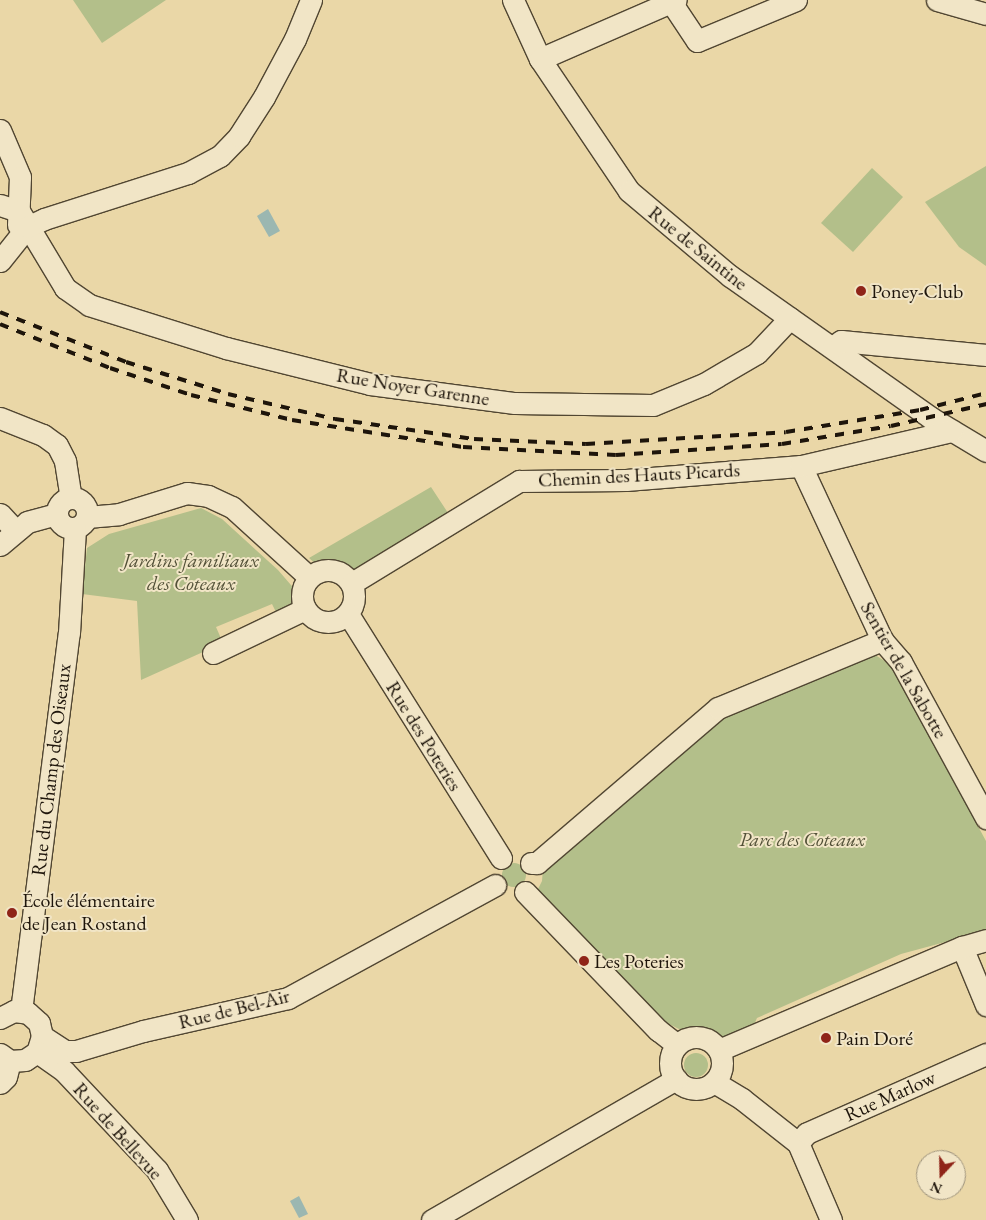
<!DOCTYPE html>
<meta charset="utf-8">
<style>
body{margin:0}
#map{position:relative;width:986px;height:1220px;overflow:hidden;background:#ead7a7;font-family:"EB Garamond",serif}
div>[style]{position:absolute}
.green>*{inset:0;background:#b3bf8a}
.round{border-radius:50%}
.water>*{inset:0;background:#9bb7b1}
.roads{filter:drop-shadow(1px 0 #514632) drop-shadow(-1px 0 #514632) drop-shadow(0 1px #514632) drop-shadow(0 -1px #514632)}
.minor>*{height:21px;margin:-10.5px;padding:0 10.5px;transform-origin:10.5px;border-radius:10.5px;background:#f1e5c6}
.minor>.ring{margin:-10.5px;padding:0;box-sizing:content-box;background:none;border:21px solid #f1e5c6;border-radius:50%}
.rail>*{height:4px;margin-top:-2px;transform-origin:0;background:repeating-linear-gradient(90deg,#1e150b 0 9px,transparent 0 18px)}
.dots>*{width:14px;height:14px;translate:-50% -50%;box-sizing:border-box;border:2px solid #f1e5c6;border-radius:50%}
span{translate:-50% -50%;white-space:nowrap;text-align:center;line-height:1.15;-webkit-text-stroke:4px #f1e5c6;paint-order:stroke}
.street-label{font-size:20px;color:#1e150b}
.poi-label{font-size:20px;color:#1e150b}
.left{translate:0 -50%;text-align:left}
.park-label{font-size:20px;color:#525037;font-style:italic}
.north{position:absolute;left:916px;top:1150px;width:50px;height:50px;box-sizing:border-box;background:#f1e5c6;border:1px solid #9d927b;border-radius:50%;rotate:201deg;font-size:14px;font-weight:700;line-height:20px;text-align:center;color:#1e150b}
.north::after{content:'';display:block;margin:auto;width:18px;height:22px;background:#8f2418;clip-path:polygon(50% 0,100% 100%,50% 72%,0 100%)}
</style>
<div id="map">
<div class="green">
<div style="clip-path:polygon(73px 0,166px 0,102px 43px)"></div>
<div style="clip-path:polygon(986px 166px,986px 266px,959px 247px,925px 202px)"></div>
<div style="clip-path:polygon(872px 168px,903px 197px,853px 252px,821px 223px)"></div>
<div style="clip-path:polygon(431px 487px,450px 516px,352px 573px,331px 566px,318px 566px,309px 558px)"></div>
<div style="clip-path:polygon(201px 508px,222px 519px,278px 570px,297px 592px,295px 605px,278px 616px,272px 604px,216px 627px,223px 643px,141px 680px,137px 601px,82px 594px,87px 548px,109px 534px)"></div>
<div style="clip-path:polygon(870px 652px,890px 664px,986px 841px,986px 931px,901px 954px,757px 1018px,753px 1027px,723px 1037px,704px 1029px,679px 1029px,667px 1023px,536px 893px,542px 881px,543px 868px,723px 714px)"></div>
<div class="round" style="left:502px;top:863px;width:24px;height:24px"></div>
<div class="round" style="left:684px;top:1053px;width:24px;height:24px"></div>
</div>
<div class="water">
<div style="clip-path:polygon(268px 209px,280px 231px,269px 237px,257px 216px)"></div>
<div style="clip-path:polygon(299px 1196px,308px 1214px,299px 1218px,290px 1201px)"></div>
</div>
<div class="roads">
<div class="minor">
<div style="left:513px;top:0;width:65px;rotate:65.4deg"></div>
<div style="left:540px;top:59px;width:159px;rotate:56deg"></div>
<div style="left:629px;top:191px;width:132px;rotate:40.1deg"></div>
<div style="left:730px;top:276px;width:246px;rotate:35.2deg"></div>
<div style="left:931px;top:418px;width:64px;rotate:31deg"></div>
<div style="left:937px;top:0;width:51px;rotate:15.9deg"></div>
<div style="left:671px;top:2px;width:47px;rotate:56.3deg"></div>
<div style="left:697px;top:41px;width:107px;rotate:-22.5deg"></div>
<div style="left:540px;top:59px;width:148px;rotate:-23.5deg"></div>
<div style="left:0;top:130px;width:51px;rotate:66.9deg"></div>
<div style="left:20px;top:177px;width:48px;rotate:92.4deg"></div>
<div style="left:0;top:205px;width:20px;rotate:18deg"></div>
<div style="left:19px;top:211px;width:90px;rotate:59.1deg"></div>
<div style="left:65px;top:288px;width:29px;rotate:35deg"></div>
<div style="left:89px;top:305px;width:144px;rotate:17.4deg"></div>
<div style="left:226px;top:348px;width:148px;rotate:14deg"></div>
<div style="left:370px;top:384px;width:146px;rotate:7.5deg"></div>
<div style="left:515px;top:403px;width:138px;rotate:0.8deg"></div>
<div style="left:653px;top:405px;width:55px;rotate:-22.4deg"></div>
<div style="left:704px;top:384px;width:61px;rotate:-30.3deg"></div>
<div style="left:757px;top:353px;width:48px;rotate:-46.7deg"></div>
<div style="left:0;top:261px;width:43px;rotate:-51.5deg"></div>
<div style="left:27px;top:227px;width:19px;rotate:-25deg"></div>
<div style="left:44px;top:219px;width:151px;rotate:-17.7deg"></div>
<div style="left:188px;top:173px;width:36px;rotate:-28deg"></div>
<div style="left:220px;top:156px;width:28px;rotate:-46deg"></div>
<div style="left:239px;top:136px;width:46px;rotate:-57.3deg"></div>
<div style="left:264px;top:97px;width:66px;rotate:-61.9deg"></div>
<div style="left:295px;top:39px;width:42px;rotate:-67.7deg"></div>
<div style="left:833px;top:347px;width:10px;rotate:-37deg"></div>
<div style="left:841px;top:341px;width:146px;rotate:5.5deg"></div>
<div style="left:0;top:418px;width:46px;rotate:21.6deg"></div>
<div style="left:43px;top:435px;width:17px;rotate:36deg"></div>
<div style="left:57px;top:445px;width:18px;rotate:63deg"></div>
<div style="left:65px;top:461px;width:37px;rotate:81deg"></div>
<div style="left:801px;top:466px;width:192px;rotate:65deg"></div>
<div style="left:882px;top:640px;width:29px;rotate:49deg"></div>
<div style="left:901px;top:662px;width:178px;rotate:61.4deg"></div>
<div class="ring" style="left:57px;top:498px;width:9px;height:9px"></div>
<div style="left:0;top:514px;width:23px;rotate:47deg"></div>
<div style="left:87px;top:517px;width:32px;rotate:-5deg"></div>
<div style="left:119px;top:514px;width:71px;rotate:-17.2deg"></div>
<div style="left:187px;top:493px;width:21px;rotate:8deg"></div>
<div style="left:208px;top:496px;width:26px;rotate:25deg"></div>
<div style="left:232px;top:507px;width:104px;rotate:42.3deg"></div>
<div style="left:0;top:545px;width:35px;rotate:-40deg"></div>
<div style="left:27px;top:522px;width:31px;rotate:-15deg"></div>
<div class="ring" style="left:302px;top:570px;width:31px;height:31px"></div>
<div style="left:352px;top:583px;width:196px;rotate:-31.4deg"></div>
<div style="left:519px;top:481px;width:107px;rotate:-0.5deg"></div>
<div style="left:626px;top:480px;width:176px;rotate:-4.6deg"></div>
<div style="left:801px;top:466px;width:155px;rotate:-13.1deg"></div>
<div style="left:348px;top:614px;width:288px;rotate:57.9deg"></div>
<div style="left:213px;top:653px;width:102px;rotate:-25.6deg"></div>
<div style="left:531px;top:863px;width:6px"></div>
<div style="left:537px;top:863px;width:238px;rotate:-40.6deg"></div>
<div style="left:718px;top:708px;width:178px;rotate:-22.5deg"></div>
<div style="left:525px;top:892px;width:192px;rotate:46.1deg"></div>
<div style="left:658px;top:1030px;width:24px;rotate:38deg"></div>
<div style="left:962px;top:947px;width:63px;rotate:67.5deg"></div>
<div style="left:21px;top:1011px;width:381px;rotate:-82.8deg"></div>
<div style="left:69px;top:633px;width:105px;rotate:-86.7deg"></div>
<div style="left:0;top:1018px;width:16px;rotate:-27deg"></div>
<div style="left:14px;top:1011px;width:14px;rotate:8deg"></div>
<div style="left:28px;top:1013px;width:15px;rotate:42deg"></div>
<div style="left:39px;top:1023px;width:13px;rotate:77deg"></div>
<div style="left:42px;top:1036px;width:17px;rotate:107deg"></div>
<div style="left:37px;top:1052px;width:14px;rotate:146deg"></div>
<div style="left:25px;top:1060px;width:15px;rotate:176deg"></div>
<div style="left:10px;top:1061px;width:12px;rotate:-145deg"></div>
<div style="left:42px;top:1036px;width:27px;rotate:33deg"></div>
<div style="left:65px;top:1051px;width:11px"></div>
<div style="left:76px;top:1051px;width:70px;rotate:-16.6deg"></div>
<div style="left:143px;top:1031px;width:149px;rotate:-12.8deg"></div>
<div style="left:288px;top:998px;width:236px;rotate:-28.6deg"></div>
<div class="ring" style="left:670px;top:1037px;width:31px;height:31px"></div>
<div style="left:719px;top:1050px;width:264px;rotate:-23deg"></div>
<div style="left:962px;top:947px;width:25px;rotate:-16deg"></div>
<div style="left:37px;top:1052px;width:33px;rotate:35deg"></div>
<div style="left:64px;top:1071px;width:136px;rotate:46.8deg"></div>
<div style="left:157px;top:1170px;width:58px;rotate:59deg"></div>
<div style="left:714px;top:1082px;width:33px;rotate:31deg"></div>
<div style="left:742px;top:1099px;width:71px;rotate:38.2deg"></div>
<div style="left:798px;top:1143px;width:84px;rotate:66.8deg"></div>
<div style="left:0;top:1083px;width:8px;rotate:-45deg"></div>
<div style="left:6px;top:1077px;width:16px;rotate:-76deg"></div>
<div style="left:798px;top:1143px;width:13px;rotate:-48deg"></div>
<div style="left:807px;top:1133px;width:196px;rotate:-23.8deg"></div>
<div style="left:432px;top:1220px;width:282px;rotate:-30deg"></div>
</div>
</div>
<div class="rail">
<div style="left:0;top:312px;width:136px;rotate:21.6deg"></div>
<div style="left:126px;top:362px;width:107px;rotate:17.4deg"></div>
<div style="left:228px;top:394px;width:110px;rotate:13.2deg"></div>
<div style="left:335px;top:419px;width:140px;rotate:8.2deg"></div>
<div style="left:474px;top:439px;width:112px;rotate:2.6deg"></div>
<div style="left:586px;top:444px;width:200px;rotate:-3.4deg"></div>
<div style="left:786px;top:432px;width:136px;rotate:-9.3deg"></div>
<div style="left:920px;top:410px;width:68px;rotate:-14.4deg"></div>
<div style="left:0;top:324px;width:118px;rotate:21.8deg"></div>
<div style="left:110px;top:368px;width:85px;rotate:18.4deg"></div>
<div style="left:191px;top:395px;width:104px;rotate:13.9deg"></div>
<div style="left:292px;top:420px;width:173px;rotate:9deg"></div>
<div style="left:463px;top:447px;width:153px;rotate:3deg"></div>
<div style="left:616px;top:455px;width:166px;rotate:-3.8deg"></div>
<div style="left:782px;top:444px;width:110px;rotate:-9.4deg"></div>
<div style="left:891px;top:426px;width:98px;rotate:-13deg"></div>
</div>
<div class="dots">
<div style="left:861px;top:291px;background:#8f2418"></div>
<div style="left:12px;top:913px;background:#8f2418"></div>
<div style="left:584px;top:961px;background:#8f2418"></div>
<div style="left:826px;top:1038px;background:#8f2418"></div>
</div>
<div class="street-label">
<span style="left:698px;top:248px;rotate:39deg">Rue de Saintine</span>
<span style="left:413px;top:387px;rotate:9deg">Rue Noyer Garenne</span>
<span style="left:639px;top:475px;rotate:-3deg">Chemin des Hauts Picards</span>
<span style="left:904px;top:670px;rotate:60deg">Sentier de la Sabotte</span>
<span style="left:424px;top:736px;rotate:58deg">Rue des Poteries</span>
<span style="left:51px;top:770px;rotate:-83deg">Rue du Champ des Oiseaux</span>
<span style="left:234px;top:1009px;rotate:-14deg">Rue de Bel-Air</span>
<span style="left:890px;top:1096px;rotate:-24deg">Rue Marlow</span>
<span style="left:118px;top:1131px;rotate:48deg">Rue de Bellevue</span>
</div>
<div class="poi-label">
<span class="left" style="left:871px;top:291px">Poney-Club</span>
<span class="left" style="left:22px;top:912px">École élémentaire<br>de Jean Rostand</span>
<span class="left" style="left:594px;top:961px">Les Poteries</span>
<span class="left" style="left:836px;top:1038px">Pain Doré</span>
</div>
<div class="park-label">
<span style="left:191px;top:572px">Jardins familiaux<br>des Coteaux</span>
<span style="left:802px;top:839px">Parc des Coteaux</span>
</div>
<div class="north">N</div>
</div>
